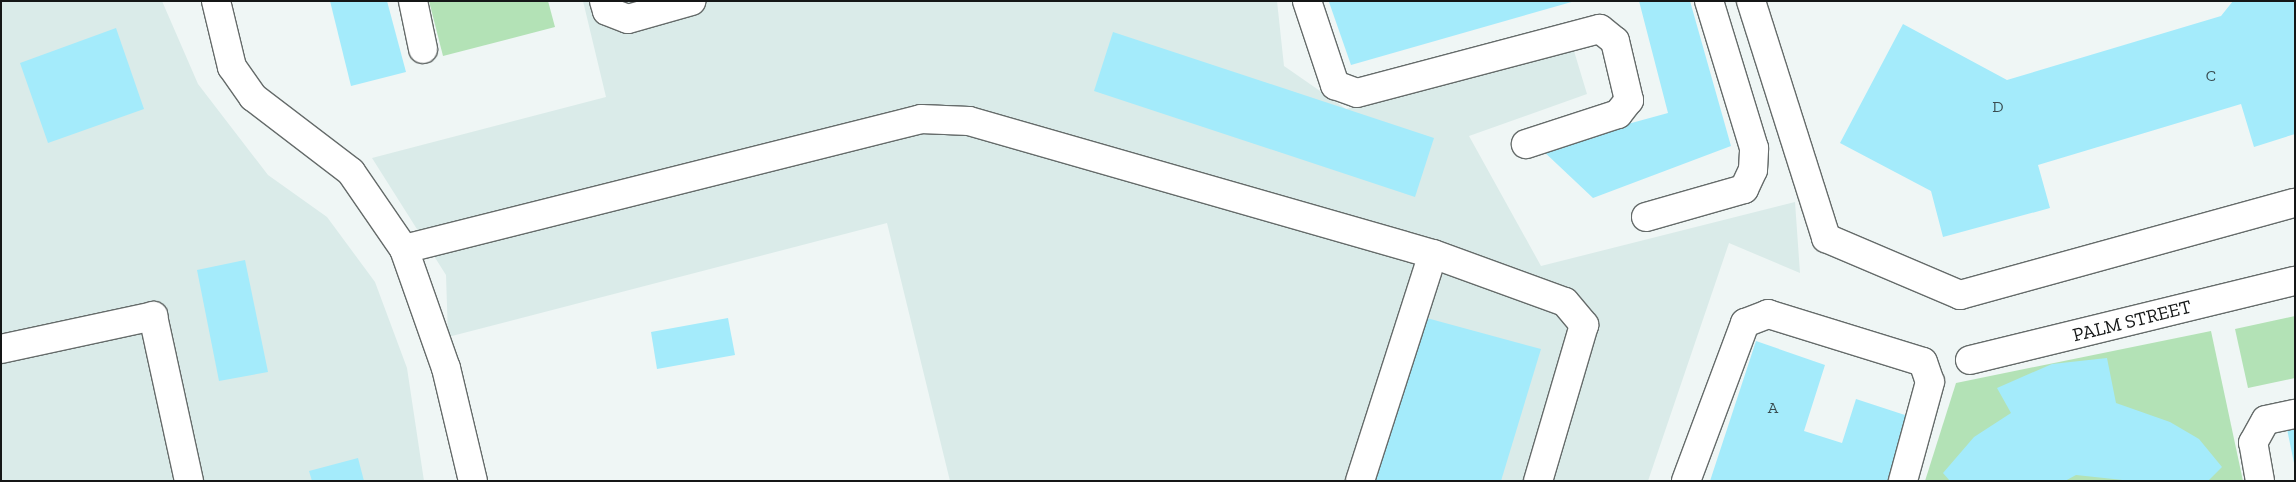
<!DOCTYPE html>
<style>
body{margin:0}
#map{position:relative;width:2296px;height:482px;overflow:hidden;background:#eff6f5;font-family:"Zilla Slab",serif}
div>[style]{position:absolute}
.built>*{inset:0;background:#daebe9}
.green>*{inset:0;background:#b3e2b6}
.building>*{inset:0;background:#a4ebfb}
.roads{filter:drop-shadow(1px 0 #656b6a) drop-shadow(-1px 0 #656b6a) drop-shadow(0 1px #656b6a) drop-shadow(0 -1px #656b6a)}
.minor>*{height:28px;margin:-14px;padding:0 14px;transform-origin:14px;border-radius:14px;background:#fff}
span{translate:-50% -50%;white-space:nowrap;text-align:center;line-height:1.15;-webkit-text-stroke:4px #fff;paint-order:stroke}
.number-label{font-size:16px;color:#394c50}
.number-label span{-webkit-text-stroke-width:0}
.street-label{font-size:19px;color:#151717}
.frame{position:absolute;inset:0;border:2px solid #151717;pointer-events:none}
</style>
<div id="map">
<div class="built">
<div style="clip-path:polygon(1px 1px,162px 1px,198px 84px,268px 175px,327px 217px,375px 282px,407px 368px,424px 481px,1px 481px)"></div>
<div style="clip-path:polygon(583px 1px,1277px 1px,1284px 66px,1346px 109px,1574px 51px,1587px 94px,1469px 136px,1541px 266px,1795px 202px,1800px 273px,1729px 243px,1648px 481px,950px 481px,887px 223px,448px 337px,446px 275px,372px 158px,606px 97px)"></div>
</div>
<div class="green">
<div style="clip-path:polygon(429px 1px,548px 1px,555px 27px,443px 56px)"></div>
<div style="clip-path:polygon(2295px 316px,2295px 378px,2248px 388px,2235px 329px)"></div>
<div style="clip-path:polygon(2211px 331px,2243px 481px,1925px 481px,1956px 383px)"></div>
</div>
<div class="building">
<div style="clip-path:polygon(330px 1px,387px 1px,406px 72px,351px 86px)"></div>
<div style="clip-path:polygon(1575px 1px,1351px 65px,1329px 2px,1333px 1px)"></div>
<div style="clip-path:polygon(1639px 1px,1690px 1px,1731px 146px,1593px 198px,1540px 148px,1668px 113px)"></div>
<div style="clip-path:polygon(2233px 1px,2295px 1px,2295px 134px,2254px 147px,2241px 104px,2038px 165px,2050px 208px,1943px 237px,1931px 191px,1840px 143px,1903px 24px,2007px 80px,2221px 16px)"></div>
<div style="clip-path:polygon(116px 28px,144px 109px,48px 143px,20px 63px)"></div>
<div style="clip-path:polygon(1113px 32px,1434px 138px,1415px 197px,1094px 91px)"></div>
<div style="clip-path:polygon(245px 260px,268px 372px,219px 381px,197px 270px)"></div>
<div style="clip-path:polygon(1423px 317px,1541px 349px,1501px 481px,1371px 481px)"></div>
<div style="clip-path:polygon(728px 318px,735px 355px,657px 369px,651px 332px)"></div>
<div style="clip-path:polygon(1756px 341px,1825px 365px,1804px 431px,1842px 443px,1856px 399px,1911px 417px,1890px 481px,1710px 481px)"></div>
<div style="clip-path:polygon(2107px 358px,2116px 403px,2170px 422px,2199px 439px,2222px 467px,2208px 481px,2132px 481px,2076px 475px,2065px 481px,1950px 481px,1943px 473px,1974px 437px,2011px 413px,1997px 388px,2052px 364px)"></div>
<div style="clip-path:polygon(2295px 427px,2295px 463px,2294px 463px,2287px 429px)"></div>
<div style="clip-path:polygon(358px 458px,364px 481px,312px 481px,309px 471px)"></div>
</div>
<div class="roads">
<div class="minor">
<div style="left:216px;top:1px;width:68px;rotate:76.4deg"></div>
<div style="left:232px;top:67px;width:37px;rotate:55deg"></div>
<div style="left:253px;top:97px;width:123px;rotate:37.4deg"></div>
<div style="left:351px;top:172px;width:93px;rotate:55.5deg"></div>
<div style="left:404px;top:249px;width:126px;rotate:70.6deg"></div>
<div style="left:446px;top:368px;width:116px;rotate:76.6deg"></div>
<div style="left:413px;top:1px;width:49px;rotate:78.2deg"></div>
<div style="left:604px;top:1px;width:10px;rotate:73deg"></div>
<div style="left:607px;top:11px;width:22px;rotate:21deg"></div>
<div style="left:628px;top:19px;width:66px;rotate:-15.9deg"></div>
<div style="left:1307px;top:1px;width:89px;rotate:71.6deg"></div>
<div style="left:1335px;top:85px;width:23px;rotate:20deg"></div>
<div style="left:1357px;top:93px;width:251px;rotate:-14.8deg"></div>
<div style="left:1600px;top:29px;width:19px;rotate:39deg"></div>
<div style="left:1615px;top:41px;width:61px;rotate:76.7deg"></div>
<div style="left:1629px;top:100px;width:18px;rotate:128deg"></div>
<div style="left:1618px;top:114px;width:97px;rotate:161.9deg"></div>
<div style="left:1751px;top:1px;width:249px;rotate:72.4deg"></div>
<div style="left:1826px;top:238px;width:146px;rotate:23deg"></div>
<div style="left:1960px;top:295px;width:347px;rotate:-15.4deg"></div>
<div style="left:1646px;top:217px;width:102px;rotate:-15.9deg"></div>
<div style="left:1744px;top:189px;width:21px;rotate:-65deg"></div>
<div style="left:1753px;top:170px;width:22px;rotate:-87deg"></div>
<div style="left:1754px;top:148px;width:154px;rotate:-107deg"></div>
<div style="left:404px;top:249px;width:533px;rotate:-14.11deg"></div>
<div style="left:921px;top:119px;width:48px;rotate:2.4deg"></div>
<div style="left:969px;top:121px;width:483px;rotate:16deg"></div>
<div style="left:1433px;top:254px;width:140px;rotate:20deg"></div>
<div style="left:1565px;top:302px;width:30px;rotate:50deg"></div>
<div style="left:1584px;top:325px;width:163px;rotate:106.4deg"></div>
<div style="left:1px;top:349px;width:156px;rotate:-12.2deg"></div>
<div style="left:153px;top:316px;width:169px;rotate:77.7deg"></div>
<div style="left:1970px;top:360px;width:334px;rotate:-13.7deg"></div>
<div style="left:1360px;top:481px;width:238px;rotate:-72.2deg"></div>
<div style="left:1686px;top:481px;width:169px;rotate:-69.5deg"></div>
<div style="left:1745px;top:323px;width:25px;rotate:-21deg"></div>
<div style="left:1768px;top:314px;width:162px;rotate:17.2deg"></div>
<div style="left:1923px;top:362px;width:21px;rotate:71deg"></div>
<div style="left:1930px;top:382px;width:103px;rotate:105.3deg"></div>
<div style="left:2260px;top:481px;width:39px;rotate:-100deg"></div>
<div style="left:2253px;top:443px;width:26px;rotate:-61deg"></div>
<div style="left:2266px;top:420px;width:30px;rotate:-12deg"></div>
</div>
</div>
<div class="number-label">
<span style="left:2211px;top:76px">C</span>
<span style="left:1998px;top:107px">D</span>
<span style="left:1773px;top:408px">A</span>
</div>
<div class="street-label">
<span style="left:2132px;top:321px;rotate:-14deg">PALM STREET</span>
</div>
<div class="frame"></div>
</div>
